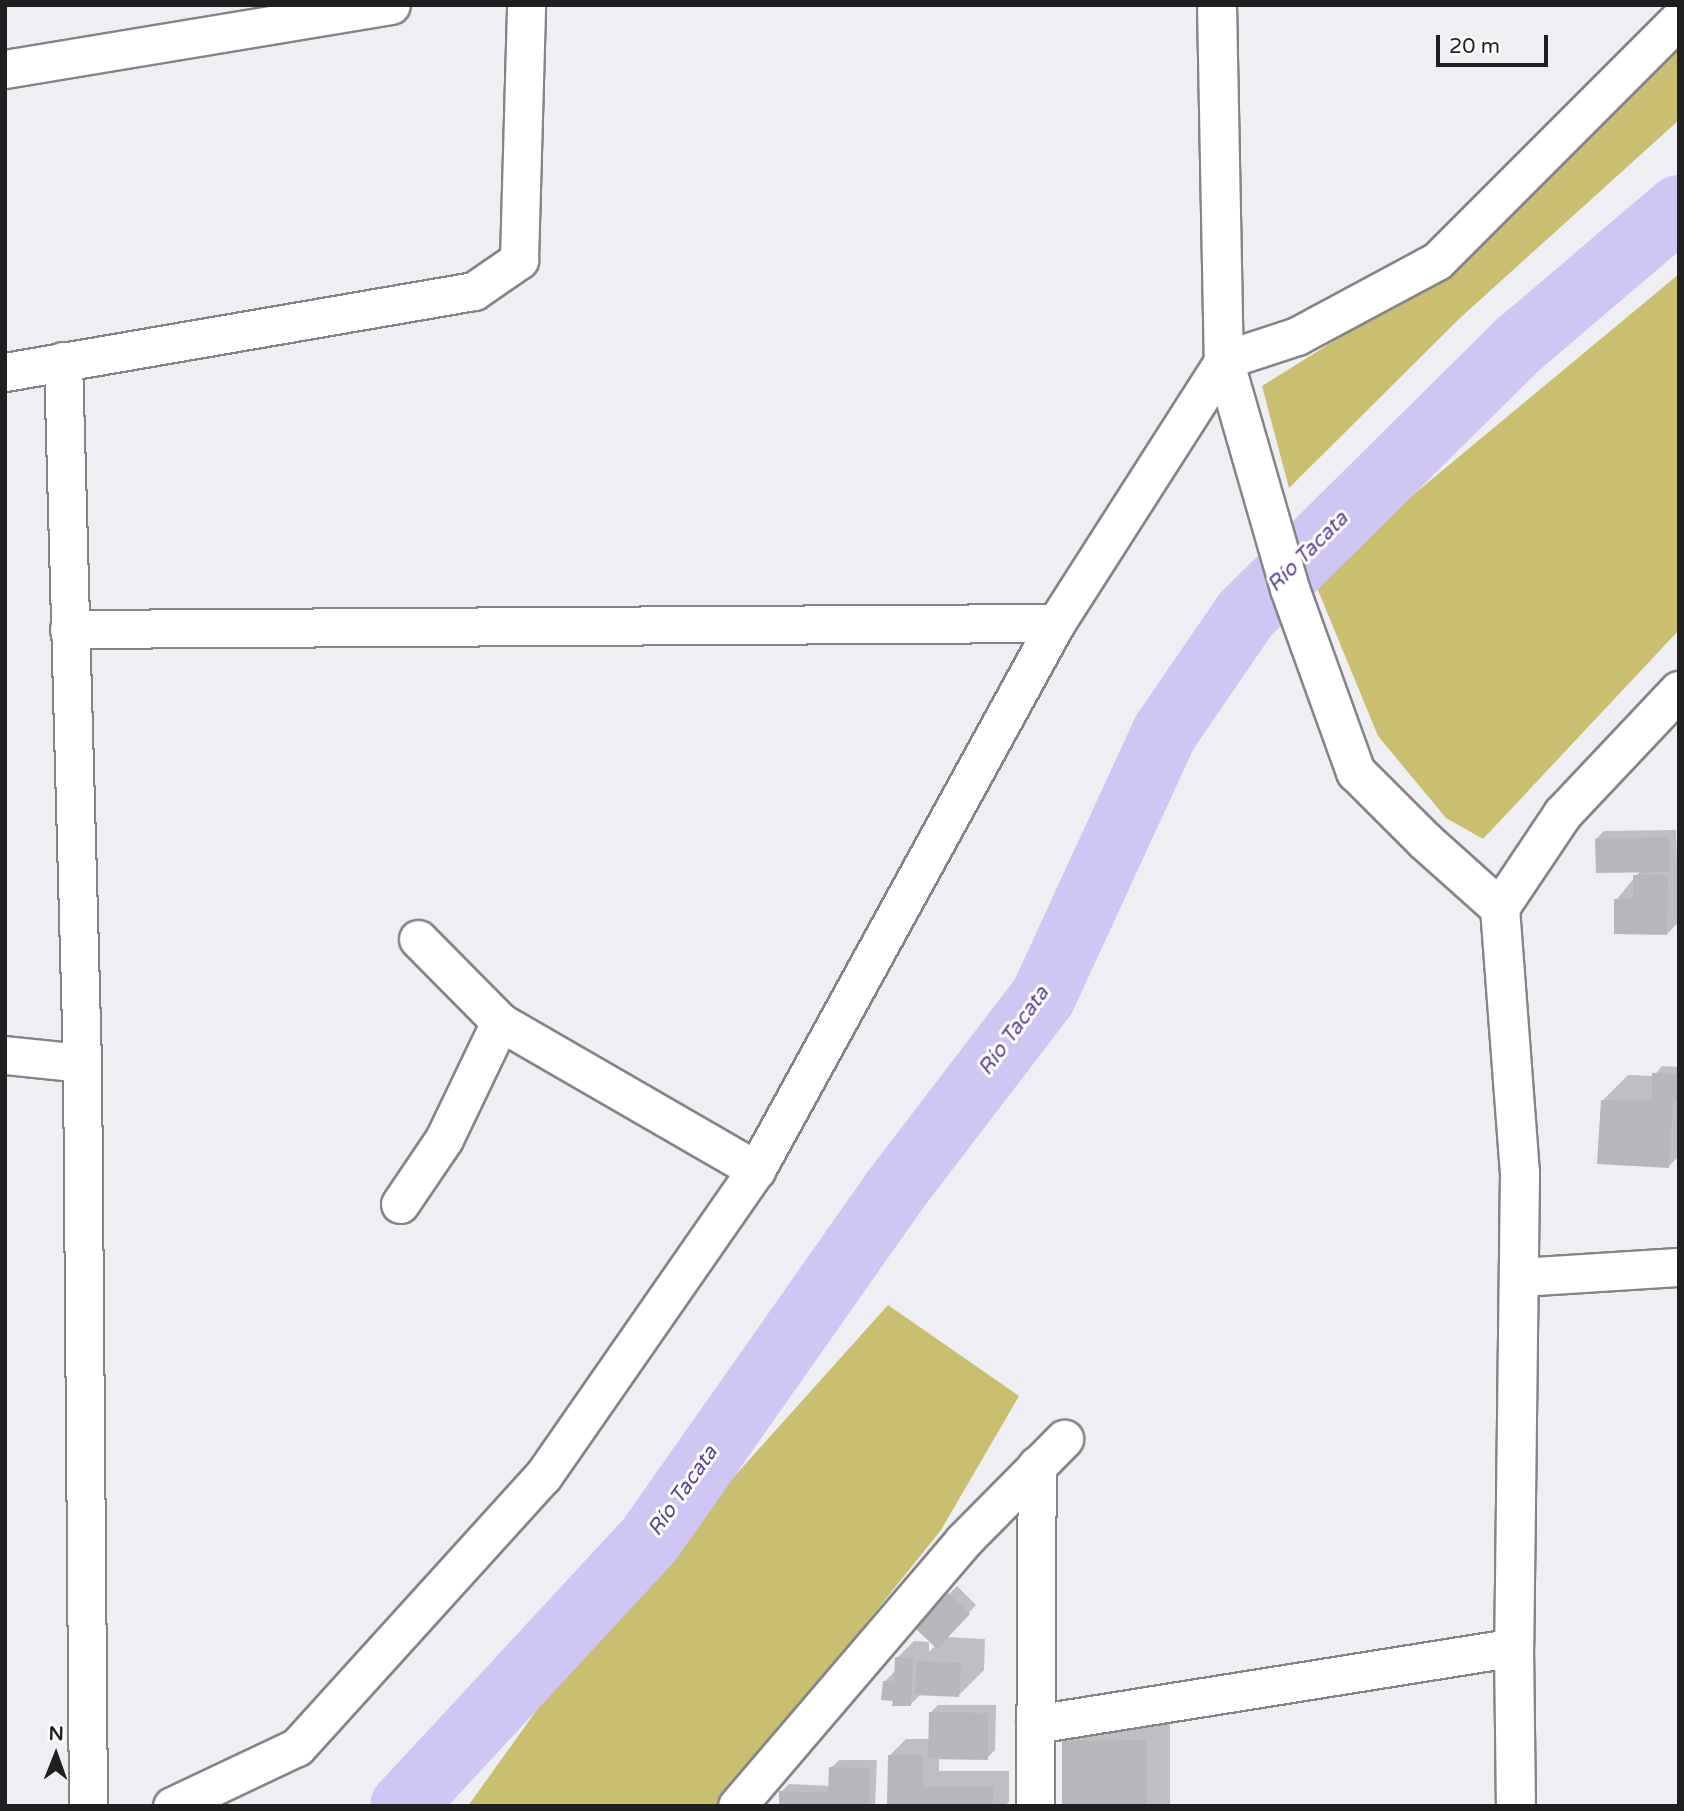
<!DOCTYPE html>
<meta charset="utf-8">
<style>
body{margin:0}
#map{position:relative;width:1684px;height:1811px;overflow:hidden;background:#efeef3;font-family:"Varela Round",sans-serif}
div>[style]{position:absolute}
.green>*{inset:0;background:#cabf70}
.shadow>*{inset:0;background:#0003}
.river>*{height:66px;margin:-33px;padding:0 33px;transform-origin:33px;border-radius:33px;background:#cfc6f4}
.building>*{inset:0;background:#b7b6bb}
.roads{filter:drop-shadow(2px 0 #858589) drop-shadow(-2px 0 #858589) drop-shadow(0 2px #858589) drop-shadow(0 -2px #858589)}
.street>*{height:37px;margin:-18.5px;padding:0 18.5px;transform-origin:18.5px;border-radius:18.5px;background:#fff}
.secondary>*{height:38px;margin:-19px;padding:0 19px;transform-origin:19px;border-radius:19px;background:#fff}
span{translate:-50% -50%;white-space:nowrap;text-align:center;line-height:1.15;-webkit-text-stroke:6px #fff;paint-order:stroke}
.water-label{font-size:21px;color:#5c439a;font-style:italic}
.frame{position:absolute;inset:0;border:7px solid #1f1e20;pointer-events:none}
.north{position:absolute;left:21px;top:1720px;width:70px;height:70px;-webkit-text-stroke:5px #fff;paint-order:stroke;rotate:1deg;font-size:19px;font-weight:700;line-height:28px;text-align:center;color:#1f1e20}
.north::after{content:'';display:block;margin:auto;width:24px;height:32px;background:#1f1e20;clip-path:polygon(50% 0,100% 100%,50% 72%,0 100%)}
.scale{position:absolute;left:1436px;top:35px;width:112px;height:32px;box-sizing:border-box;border:4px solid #1f1e20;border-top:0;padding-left:9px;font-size:21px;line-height:24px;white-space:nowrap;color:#1f1e20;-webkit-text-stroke:5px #fff;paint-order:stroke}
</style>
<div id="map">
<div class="green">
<div style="clip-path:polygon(1679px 38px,1679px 120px,1460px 318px,1289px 488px,1262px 386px,1443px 273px)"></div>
<div style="clip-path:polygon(1679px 274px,1679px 630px,1483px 839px,1446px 818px,1378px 736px,1313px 578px)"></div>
<div style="clip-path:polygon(888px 1305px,1019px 1396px,941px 1530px,739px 1782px,716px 1806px,468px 1806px,584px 1644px)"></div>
</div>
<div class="shadow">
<div style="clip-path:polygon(1676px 830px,1679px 922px,1667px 934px,1616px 900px,1641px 870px,1596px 839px,1604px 831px)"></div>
<div style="clip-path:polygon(1662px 1066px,1679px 1067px,1679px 1156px,1669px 1166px,1602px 1101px,1628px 1075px,1654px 1076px)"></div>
<div style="clip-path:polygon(957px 1586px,976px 1605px,946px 1637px,985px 1639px,984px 1670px,959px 1695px,922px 1693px,910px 1705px,895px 1699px,885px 1681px,896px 1670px,897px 1658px,914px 1641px,929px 1642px,929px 1652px,936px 1645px,917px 1628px)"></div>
<div style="clip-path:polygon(938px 1705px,996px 1705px,995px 1750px,987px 1758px,939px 1757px,939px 1771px,1009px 1771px,1009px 1802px,1004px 1806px,889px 1806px,889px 1756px,906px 1739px,930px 1739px,931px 1712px)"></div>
<div style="clip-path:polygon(1089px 1716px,1170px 1716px,1170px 1806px,1106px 1806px,1063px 1741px)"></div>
<div style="clip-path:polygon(839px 1760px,877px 1760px,875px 1806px,781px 1806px,781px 1792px,789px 1784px,830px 1786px,831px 1768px)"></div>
</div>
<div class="river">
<div style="left:403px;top:1806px;width:364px;rotate:-47.2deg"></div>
<div style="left:650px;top:1539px;width:423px;rotate:-54.9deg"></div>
<div style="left:893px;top:1193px;width:247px;rotate:-52.6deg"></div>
<div style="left:1043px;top:997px;width:292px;rotate:-65.3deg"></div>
<div style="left:1165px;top:732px;width:142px;rotate:-55.6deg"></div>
<div style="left:1245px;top:615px;width:385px;rotate:-44.7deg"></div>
<div style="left:1519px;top:344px;width:210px;rotate:-40.4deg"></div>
</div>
<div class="building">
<div style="clip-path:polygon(1669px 837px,1670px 872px,1596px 873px,1595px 839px)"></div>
<div style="clip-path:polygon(1633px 875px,1668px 875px,1667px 935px,1614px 934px,1614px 899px,1633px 899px)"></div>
<div style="clip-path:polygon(1652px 1073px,1679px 1074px,1679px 1101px,1673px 1101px,1669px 1168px,1597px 1164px,1601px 1100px,1652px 1101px)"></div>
<div style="clip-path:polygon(948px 1593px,970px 1614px,937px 1649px,915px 1628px)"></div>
<div style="clip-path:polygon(895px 1657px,913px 1658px,911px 1706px,892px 1706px,893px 1701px,881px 1700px,883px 1681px,894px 1681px)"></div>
<div style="clip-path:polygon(917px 1661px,961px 1663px,959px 1697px,915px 1695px)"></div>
<div style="clip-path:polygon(929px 1712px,988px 1713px,988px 1760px,928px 1759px)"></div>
<div style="clip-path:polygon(1146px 1740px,1146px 1806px,1062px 1805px,1062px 1741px)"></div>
<div style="clip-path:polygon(888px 1755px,923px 1755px,923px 1787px,993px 1787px,993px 1806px,887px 1806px)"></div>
<div style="clip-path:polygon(829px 1767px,869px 1768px,869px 1806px,779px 1806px,779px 1791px,828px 1793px)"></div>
</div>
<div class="roads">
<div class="street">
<div style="left:5px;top:69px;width:391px;rotate:-9.4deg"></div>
<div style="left:63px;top:361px;width:702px;rotate:88.45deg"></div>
<div style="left:82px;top:1063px;width:743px;rotate:89.54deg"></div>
<div style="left:5px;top:372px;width:476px;rotate:-9.8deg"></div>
<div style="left:474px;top:291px;width:55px;rotate:-34.6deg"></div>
<div style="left:519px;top:260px;width:255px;rotate:-88.4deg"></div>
<div style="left:69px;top:629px;width:987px;rotate:-0.35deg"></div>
<div style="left:418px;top:939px;width:117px;rotate:45.3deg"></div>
<div style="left:500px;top:1022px;width:296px;rotate:30deg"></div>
<div style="left:5px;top:1055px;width:77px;rotate:5.9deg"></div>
<div style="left:400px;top:1204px;width:78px;rotate:-55.9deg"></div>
<div style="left:444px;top:1139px;width:130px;rotate:-64.4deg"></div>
<div style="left:1519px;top:1277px;width:160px;rotate:-3.6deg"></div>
<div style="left:1035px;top:1724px;width:485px;rotate:-9.1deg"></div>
<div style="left:172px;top:1806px;width:138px;rotate:-25.3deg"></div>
<div style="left:297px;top:1747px;width:366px;rotate:-47.8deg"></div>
<div style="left:543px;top:1476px;width:373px;rotate:-55.2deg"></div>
<div style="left:756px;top:1170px;width:624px;rotate:-61.26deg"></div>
<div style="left:1056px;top:623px;width:312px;rotate:-57.4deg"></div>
<div style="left:1224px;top:360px;width:77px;rotate:-18.2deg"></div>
<div style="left:1297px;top:336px;width:159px;rotate:-28.2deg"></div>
<div style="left:1437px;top:261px;width:342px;rotate:-45deg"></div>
<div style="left:737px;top:1806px;width:348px;rotate:-49.5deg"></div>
<div style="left:963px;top:1541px;width:144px;rotate:-45.3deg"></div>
<div style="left:1035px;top:1806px;width:341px;rotate:-89.7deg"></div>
</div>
<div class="secondary">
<div style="left:1217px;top:5px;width:355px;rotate:88.9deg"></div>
<div style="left:1224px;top:360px;width:238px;rotate:73.9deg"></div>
<div style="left:1290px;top:589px;width:195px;rotate:70.2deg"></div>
<div style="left:1356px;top:772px;width:98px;rotate:45deg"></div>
<div style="left:1425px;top:841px;width:101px;rotate:41.8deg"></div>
<div style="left:1500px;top:908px;width:266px;rotate:85.7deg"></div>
<div style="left:1520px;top:1173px;width:474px;rotate:90.7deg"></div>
<div style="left:1514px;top:1647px;width:159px;rotate:89.3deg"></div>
<div style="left:1500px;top:908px;width:113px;rotate:-56.2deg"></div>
<div style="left:1563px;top:814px;width:169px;rotate:-46.7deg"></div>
</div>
</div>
<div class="water-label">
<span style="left:1308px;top:552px;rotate:-45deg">Río Tacata</span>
<span style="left:1014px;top:1031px;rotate:-54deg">Río Tacata</span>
<span style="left:683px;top:1491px;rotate:-55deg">Río Tacata</span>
</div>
<div class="frame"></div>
<div class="north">N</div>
<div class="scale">20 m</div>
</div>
